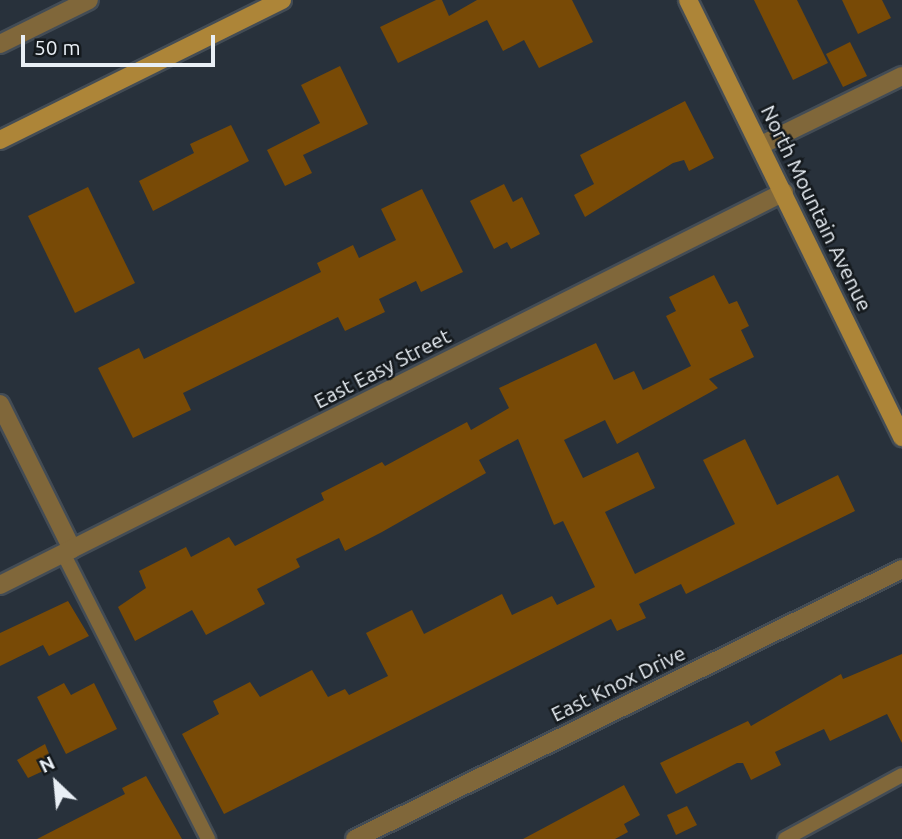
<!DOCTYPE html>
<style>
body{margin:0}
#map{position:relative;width:902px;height:839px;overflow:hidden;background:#28313b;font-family:Ubuntu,sans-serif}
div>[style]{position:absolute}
.building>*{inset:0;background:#784a06}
.roads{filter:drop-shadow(2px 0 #434c55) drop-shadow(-2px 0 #434c55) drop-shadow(0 2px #434c55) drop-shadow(0 -2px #434c55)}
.lane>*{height:14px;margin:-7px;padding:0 7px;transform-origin:7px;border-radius:7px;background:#80673a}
.street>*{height:18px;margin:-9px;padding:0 9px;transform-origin:9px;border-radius:9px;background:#80673a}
.secondary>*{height:18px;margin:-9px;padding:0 9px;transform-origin:9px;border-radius:9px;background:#ad8538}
span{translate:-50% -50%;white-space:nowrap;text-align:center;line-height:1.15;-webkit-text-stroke:5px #14191d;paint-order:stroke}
.street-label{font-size:21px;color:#e9eff5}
.north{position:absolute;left:21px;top:748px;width:70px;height:70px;-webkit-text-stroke:5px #14191d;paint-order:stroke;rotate:334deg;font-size:19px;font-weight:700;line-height:28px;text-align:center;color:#e9eff5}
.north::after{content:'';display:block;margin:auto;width:24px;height:32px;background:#e9eff5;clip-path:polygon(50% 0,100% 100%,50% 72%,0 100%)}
.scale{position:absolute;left:21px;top:35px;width:194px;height:32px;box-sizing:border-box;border:4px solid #e9eff5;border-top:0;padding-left:9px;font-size:21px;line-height:24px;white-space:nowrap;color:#e9eff5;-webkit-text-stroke:5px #14191d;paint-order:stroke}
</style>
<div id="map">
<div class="building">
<div style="clip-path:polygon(436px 0,442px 0,449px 16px,477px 0,572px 0,593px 42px,539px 68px,524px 40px,503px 51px,487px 20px,398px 63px,380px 27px)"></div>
<div style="clip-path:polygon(754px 0,797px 0,828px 63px,793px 80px)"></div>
<div style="clip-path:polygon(842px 0,882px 0,891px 18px,858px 34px)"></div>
<div style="clip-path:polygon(850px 42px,867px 76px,843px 87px,826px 54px)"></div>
<div style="clip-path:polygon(340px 66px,368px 124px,303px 155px,312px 173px,285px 186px,267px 150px,320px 123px,301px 85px)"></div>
<div style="clip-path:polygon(685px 101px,714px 158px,689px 171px,684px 160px,673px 163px,585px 217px,574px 195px,594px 184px,580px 155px)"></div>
<div style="clip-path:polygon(231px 125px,249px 161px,153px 211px,139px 181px,194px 153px,190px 144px)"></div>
<div style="clip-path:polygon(504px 184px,513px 202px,522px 197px,540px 234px,511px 249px,507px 242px,494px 249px,470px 201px)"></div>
<div style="clip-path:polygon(88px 187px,135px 283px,75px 313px,28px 216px)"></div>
<div style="clip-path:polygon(422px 189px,463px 272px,421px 292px,416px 281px,379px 299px,385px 312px,345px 331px,338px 317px,183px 393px,191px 410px,133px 438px,98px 368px,139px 348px,144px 359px,321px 272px,317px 263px,353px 245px,359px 258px,396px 240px,381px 209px)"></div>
<div style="clip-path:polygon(714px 275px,729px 304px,737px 301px,749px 326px,741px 330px,754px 357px,709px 379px,718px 388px,617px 444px,605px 420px,564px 440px,583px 478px,638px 452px,655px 488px,605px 512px,635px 574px,735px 524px,703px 460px,745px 439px,777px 505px,838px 475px,855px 511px,686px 594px,681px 584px,639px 604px,646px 618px,617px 631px,611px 619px,224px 814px,182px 734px,219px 714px,213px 701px,250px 682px,260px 697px,312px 670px,328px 697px,345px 689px,349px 695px,388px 676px,366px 633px,412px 610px,424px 634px,502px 594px,512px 615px,552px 596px,557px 605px,595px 587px,563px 521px,554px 525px,518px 439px,479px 460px,486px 473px,382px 532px,345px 551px,339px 538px,296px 559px,300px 567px,257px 589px,265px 604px,206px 635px,192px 610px,135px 641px,118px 607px,146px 588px,139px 571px,186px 547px,191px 557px,229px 537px,235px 546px,324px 500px,321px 493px,382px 462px,385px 466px,467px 422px,471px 430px,509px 408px,499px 388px,596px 343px,614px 380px,634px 371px,643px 390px,691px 366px,666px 316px,676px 311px,669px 297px)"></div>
<div style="clip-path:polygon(68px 601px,89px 636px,49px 656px,43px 645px,0 666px,0 633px)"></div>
<div style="clip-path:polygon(902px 654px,902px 743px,887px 714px,830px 741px,824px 729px,775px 752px,781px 765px,751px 780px,743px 763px,737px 763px,676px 794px,660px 763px,748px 721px,751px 726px,841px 674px,843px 679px)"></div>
<div style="clip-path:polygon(64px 683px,71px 695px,94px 683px,117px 729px,66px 754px,37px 697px)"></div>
<div style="clip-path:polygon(45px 744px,54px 766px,28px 778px,17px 760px)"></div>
<div style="clip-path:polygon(146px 776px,182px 839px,37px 839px,125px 794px,122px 788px)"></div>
<div style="clip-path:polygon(624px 785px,640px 815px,624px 824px,628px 832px,615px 839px,523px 839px)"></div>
<div style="clip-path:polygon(687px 806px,697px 825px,676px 835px,667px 815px)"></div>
</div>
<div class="roads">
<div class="lane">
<div style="left:63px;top:553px;width:321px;rotate:63.1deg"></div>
<div style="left:785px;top:839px;width:133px;rotate:-28.7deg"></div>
</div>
<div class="street">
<div style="left:0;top:44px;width:99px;rotate:-26.3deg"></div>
<div style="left:761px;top:145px;width:157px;rotate:-26.1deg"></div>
<div style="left:0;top:404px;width:162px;rotate:63.6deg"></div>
<div style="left:0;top:585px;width:877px;rotate:-26.62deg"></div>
<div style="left:355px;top:839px;width:610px;rotate:-26.27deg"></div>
</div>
<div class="secondary">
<div style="left:688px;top:0;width:487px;rotate:63.9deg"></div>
<div style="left:0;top:140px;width:315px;rotate:-26.4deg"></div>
</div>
</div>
<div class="street-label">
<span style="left:817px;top:208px;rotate:64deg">North Mountain Avenue</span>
<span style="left:382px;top:368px;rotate:-27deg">East Easy Street</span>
<span style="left:618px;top:683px;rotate:-26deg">East Knox Drive</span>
</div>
<div class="north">N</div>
<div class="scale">50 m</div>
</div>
